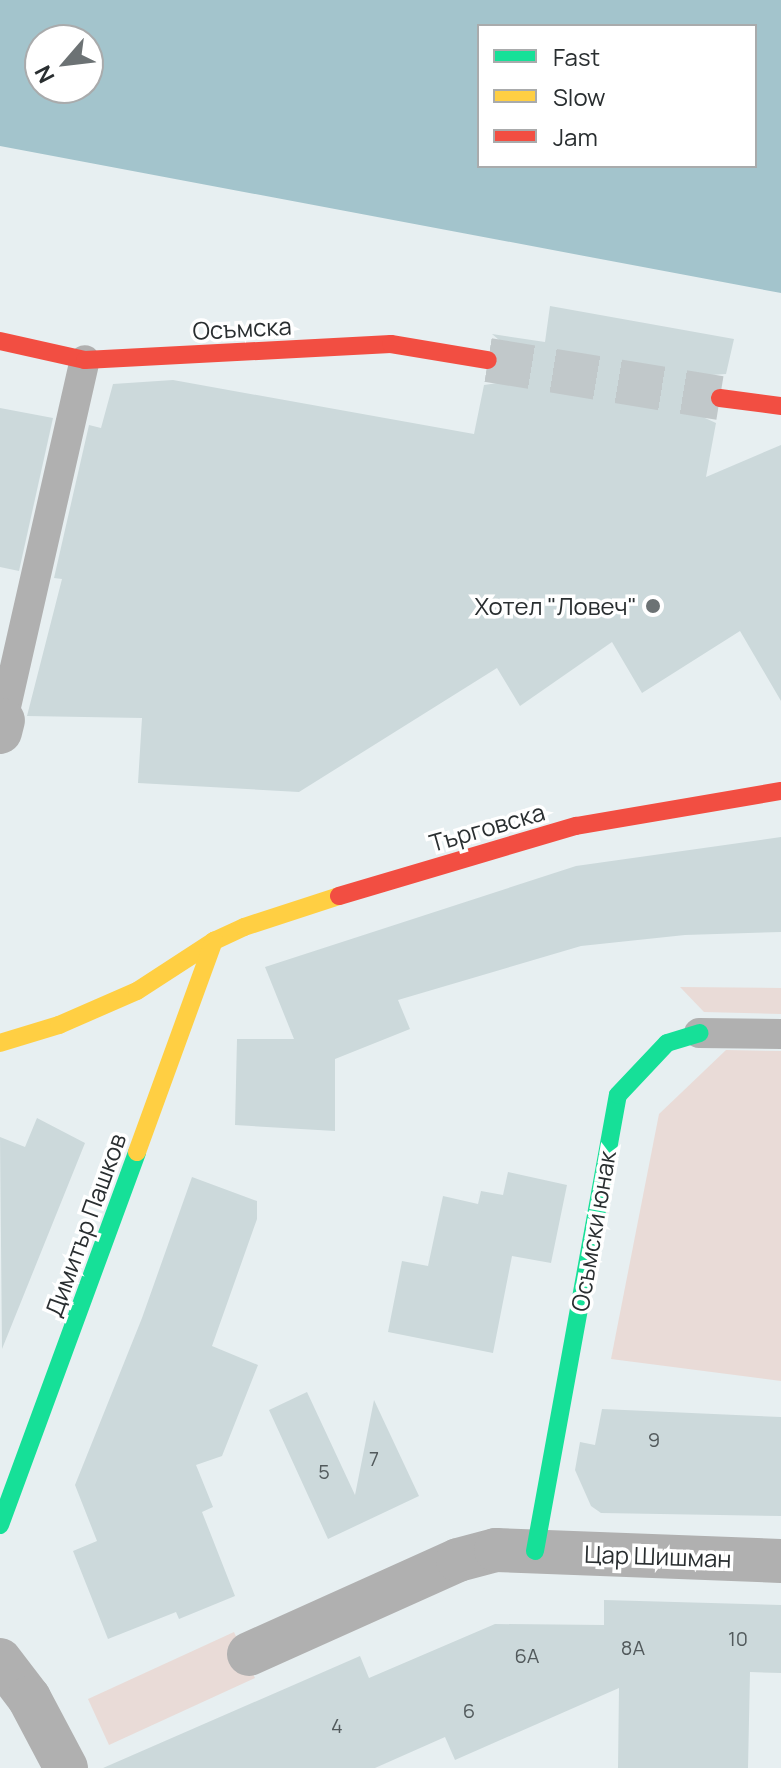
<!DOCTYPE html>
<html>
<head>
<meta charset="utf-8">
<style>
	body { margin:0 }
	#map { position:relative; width:781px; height:1768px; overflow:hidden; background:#e7eff1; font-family:Manrope,sans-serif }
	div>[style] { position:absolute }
	.green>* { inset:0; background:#e9dbd7 }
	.water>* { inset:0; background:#a3c4cc }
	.building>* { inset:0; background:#ccd9db }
	.secondary-tunnel>* { height:44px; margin-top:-22px; transform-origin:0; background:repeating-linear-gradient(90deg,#c1c8ca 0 44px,transparent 0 66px) }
	.lane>* { height:30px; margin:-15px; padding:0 15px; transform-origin:15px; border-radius:15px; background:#b0b0b0 }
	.street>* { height:44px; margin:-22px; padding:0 22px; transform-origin:22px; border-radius:22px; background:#b0b0b0 }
	.fast>* { height:18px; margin:-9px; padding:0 9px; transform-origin:9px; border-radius:9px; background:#16e098 }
	.slow>* { height:18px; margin:-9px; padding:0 9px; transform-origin:9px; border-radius:9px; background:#ffcf43 }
	.jam>* { height:18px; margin:-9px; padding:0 9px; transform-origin:9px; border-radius:9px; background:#f24e42 }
	.dots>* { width:22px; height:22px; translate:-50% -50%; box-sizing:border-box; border:4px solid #fff; border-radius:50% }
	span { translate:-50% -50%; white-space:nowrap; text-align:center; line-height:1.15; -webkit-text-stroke:7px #fff; paint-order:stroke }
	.number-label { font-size:20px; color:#525a5c }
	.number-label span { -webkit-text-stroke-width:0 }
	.street-label { font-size:24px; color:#292e30 }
	.poi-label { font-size:24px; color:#292e30 }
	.right { translate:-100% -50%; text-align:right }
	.legend { position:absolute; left:477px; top:24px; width:280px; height:144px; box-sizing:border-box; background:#fff; border:2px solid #a9abac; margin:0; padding:10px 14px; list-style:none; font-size:24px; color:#292e30 }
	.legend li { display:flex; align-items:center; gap:16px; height:40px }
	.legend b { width:40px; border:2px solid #a9abac }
	.north { position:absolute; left:24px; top:24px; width:80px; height:80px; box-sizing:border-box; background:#fff; border:2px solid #a9abac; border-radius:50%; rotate:242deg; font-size:22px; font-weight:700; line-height:32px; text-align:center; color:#292e30 }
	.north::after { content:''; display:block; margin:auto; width:28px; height:36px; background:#6c7274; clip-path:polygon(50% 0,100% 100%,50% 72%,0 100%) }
</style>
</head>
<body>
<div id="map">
	<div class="green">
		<div style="clip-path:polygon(680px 987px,781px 988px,781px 1014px,704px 1012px)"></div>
		<div style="clip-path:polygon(726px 1050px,781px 1051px,781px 1381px,611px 1359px,659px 1114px)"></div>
		<div style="clip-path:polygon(234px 1632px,255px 1678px,109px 1745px,88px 1699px)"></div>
	</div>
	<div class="water">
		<div style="clip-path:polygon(evenodd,0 0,781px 0,781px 293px,0 146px,0 0,479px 26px,755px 26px,755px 166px,479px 166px,479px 26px,0 0,40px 40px,88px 40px,88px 88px,40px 88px,40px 40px)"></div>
	</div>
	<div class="building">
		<div style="clip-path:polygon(550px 306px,734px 339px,726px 374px,710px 375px,700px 383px,695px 396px,697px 408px,705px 418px,716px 423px,706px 477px,781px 445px,781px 701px,740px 631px,642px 693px,612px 642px,520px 706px,497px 668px,299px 792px,138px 783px,142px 718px,27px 716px,62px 579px,54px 578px,89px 425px,101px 428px,113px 384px,173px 380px,474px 434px,484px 385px,498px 383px,507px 376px,512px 365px,511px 350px,492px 334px,545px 342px)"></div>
		<div style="clip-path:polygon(0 408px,53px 418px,19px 571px,0 567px)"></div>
		<div style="clip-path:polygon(781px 837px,781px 932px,685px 935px,581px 946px,398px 1000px,410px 1029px,335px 1059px,335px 1131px,235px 1125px,237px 1039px,294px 1039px,265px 967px,576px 866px)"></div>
		<div style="clip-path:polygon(37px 1118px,85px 1143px,2px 1349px,0 1137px,25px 1147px)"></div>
		<div style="clip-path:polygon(508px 1172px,567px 1185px,551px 1263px,512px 1256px,493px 1353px,388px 1332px,402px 1261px,428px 1266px,443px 1196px,478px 1204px,481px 1191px,503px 1195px)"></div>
		<div style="clip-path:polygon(192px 1177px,257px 1201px,257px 1219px,212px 1346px,258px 1365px,222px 1456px,196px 1465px,213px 1507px,202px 1512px,235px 1596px,179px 1619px,176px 1612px,108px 1639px,73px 1551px,97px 1541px,75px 1485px,142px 1318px)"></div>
		<div style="clip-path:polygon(307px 1392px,355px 1495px,374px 1400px,419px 1496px,328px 1539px,269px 1410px)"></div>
		<div style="clip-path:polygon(602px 1409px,781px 1417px,781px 1516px,601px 1513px,591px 1506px,575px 1470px,580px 1442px,595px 1445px)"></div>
		<div style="clip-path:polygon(604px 1600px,781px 1605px,781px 1673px,750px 1672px,748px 1768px,618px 1768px,619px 1688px,455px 1760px,445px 1737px,375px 1768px,103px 1768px,360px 1656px,369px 1678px,495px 1624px,604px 1625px)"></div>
	</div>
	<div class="secondary-tunnel">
		<div style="left:488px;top:360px;width:235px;rotate:9.3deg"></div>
	</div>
	<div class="lane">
		<div style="left:3px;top:720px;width:369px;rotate:-77.2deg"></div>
		<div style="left:699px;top:1033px;width:82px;rotate:0.7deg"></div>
	</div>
	<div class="street">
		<div style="left:0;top:732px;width:12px;rotate:-76deg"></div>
		<div style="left:249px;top:1654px;width:229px;rotate:-24.2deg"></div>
		<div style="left:458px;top:1560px;width:39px;rotate:-15deg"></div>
		<div style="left:496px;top:1550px;width:285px;rotate:2.2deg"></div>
		<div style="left:0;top:1660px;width:48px;rotate:52.7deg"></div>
		<div style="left:29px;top:1698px;width:79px;rotate:62.1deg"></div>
	</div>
	<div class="fast">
		<div style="left:0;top:1525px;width:397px;rotate:-69.8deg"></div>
		<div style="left:535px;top:1551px;width:463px;rotate:-79.7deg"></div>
		<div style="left:618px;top:1095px;width:71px;rotate:-46.7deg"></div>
		<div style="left:667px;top:1043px;width:34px;rotate:-17deg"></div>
	</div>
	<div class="slow">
		<div style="left:0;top:1043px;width:62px;rotate:-17deg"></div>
		<div style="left:59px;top:1025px;width:85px;rotate:-23.6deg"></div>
		<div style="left:137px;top:991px;width:92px;rotate:-33deg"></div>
		<div style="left:214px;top:941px;width:33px;rotate:-25deg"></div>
		<div style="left:244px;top:927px;width:100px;rotate:-18.1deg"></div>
		<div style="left:137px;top:1152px;width:225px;rotate:-70deg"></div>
	</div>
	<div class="jam">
		<div style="left:0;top:341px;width:87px;rotate:12.6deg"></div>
		<div style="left:85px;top:360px;width:306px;rotate:-3deg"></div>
		<div style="left:391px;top:344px;width:98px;rotate:9.4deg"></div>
		<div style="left:720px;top:398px;width:62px;rotate:7.5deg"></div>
		<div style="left:339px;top:896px;width:247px;rotate:-16.5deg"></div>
		<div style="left:576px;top:826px;width:208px;rotate:-9.7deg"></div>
	</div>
	<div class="dots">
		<div style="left:653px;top:606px;background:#6c7274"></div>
	</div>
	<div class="number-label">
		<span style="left:654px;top:1439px">9</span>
		<span style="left:374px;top:1458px">7</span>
		<span style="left:324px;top:1471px">5</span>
		<span style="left:738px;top:1638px">10</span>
		<span style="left:633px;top:1647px">8А</span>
		<span style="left:527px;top:1655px">6А</span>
		<span style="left:469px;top:1710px">6</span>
		<span style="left:337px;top:1725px">4</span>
	</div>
	<div class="street-label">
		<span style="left:242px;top:328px;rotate:-3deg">Осъмска</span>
		<span style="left:487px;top:827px;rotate:-16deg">Търговска</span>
		<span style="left:85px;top:1225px;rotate:-70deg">Димитър Пашков</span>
		<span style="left:593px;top:1231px;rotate:-80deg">Осъмски юнак</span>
		<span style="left:658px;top:1556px;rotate:2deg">Цар Шишман</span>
	</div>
	<div class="poi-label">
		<span class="right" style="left:637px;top:606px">Хотел "Ловеч"</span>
	</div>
	<ul class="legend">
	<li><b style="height:10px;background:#16e098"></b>Fast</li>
	<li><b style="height:10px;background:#ffcf43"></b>Slow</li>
	<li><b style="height:10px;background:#f24e42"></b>Jam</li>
	</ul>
	<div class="north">N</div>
</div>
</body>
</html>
